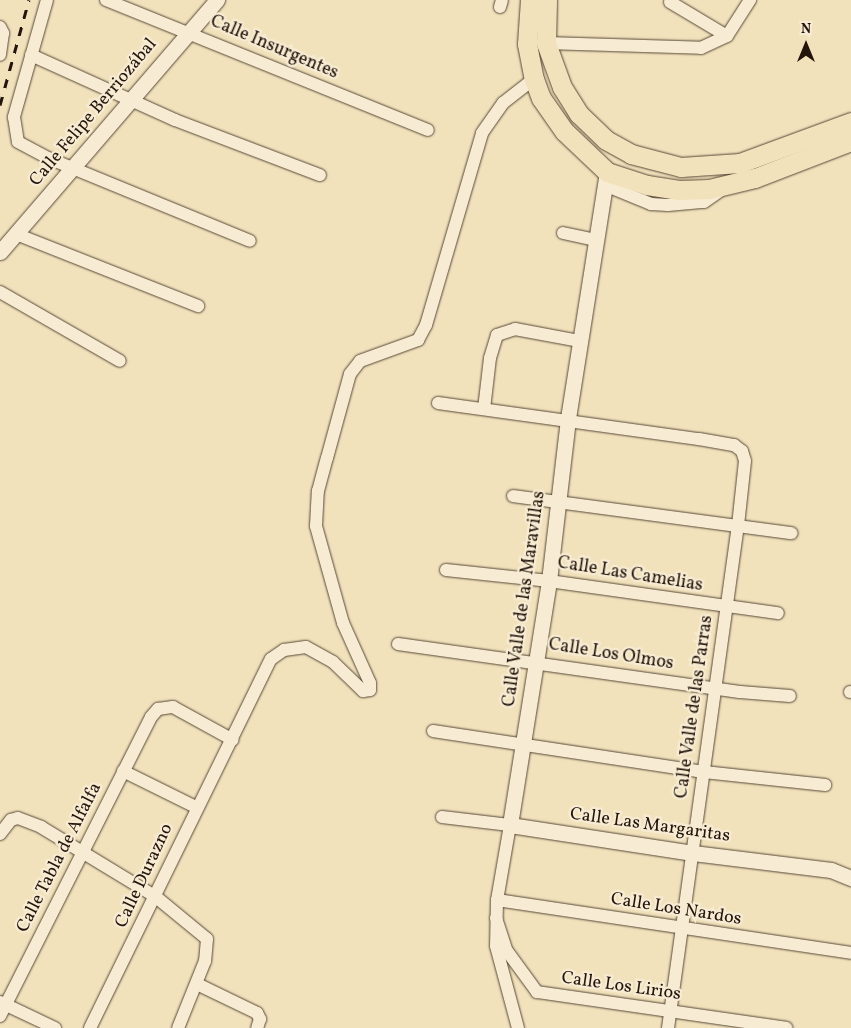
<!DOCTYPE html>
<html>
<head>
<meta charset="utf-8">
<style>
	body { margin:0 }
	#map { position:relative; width:851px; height:1028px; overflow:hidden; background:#f2e2bc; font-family:Vollkorn,serif }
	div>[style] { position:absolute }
	.roads { filter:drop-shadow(0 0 1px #574837) drop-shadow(0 0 1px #574837) }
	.minor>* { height:12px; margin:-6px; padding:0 6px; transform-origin:6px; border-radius:6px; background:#f7ecd3 }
	.tertiary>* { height:15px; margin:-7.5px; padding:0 7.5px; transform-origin:7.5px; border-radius:7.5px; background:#f7ecd3 }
	.primary>* { height:19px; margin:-9.5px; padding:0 9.5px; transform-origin:9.5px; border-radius:9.5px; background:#f2e2bc }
	.rail>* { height:3px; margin-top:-1.5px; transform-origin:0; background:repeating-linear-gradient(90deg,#23150b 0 9px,transparent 0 18px) }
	span { translate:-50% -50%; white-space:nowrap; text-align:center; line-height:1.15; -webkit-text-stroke:4.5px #f7ecd3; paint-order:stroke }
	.street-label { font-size:18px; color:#23150b }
	.north { position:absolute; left:781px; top:20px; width:50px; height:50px; -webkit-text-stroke:4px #f7ecd3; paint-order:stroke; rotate:0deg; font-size:14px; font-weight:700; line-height:20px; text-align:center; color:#23150b }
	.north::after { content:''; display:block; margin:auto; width:18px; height:22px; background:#23150b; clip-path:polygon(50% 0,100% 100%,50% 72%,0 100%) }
</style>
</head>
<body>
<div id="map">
	<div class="roads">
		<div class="minor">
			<div style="left:47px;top:0;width:122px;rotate:105.8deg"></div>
			<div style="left:14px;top:117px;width:25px;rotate:81deg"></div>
			<div style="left:18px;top:142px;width:34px;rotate:28deg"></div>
			<div style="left:48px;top:158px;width:218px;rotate:22.3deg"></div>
			<div style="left:106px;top:0;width:347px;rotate:22deg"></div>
			<div style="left:670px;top:2px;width:66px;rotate:30.8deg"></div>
			<div style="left:500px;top:7px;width:7px;rotate:-74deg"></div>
			<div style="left:0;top:27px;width:7px;rotate:63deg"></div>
			<div style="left:3px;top:33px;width:22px;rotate:98deg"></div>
			<div style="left:546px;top:43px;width:155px;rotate:1.8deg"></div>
			<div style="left:701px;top:48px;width:29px;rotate:-25deg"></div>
			<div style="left:727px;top:36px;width:43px;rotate:-57.4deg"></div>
			<div style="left:31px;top:55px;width:158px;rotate:24.3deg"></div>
			<div style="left:175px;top:120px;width:155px;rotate:20.8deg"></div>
			<div style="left:607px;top:186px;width:48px;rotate:22.2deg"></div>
			<div style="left:651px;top:204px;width:17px;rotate:3deg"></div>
			<div style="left:668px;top:205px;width:36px;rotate:-5deg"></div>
			<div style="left:704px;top:202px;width:24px;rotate:-35deg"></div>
			<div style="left:563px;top:233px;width:34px;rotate:12deg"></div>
			<div style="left:16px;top:234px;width:196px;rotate:21.6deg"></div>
			<div style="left:0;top:292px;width:138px;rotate:29.9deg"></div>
			<div style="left:438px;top:403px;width:263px;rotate:7.9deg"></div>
			<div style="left:699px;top:439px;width:36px;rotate:10deg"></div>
			<div style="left:734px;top:445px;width:10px;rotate:37deg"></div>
			<div style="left:742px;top:451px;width:10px;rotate:73deg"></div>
			<div style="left:745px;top:461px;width:64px;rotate:96.2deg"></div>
			<div style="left:738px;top:525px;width:508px;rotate:97.92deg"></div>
			<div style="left:484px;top:409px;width:51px;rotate:-83.3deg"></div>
			<div style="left:490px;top:358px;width:24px;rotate:-73deg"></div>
			<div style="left:497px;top:335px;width:19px;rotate:-18deg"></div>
			<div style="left:515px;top:329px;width:66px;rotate:10.5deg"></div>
			<div style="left:513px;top:496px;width:281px;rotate:7.6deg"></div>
			<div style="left:446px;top:570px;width:104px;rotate:6.1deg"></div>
			<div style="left:549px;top:581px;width:231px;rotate:8deg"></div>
			<div style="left:398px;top:644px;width:345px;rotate:8deg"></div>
			<div style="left:740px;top:692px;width:50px;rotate:4.6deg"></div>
			<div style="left:850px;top:692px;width:1px"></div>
			<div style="left:433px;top:731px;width:274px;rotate:8.6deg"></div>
			<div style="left:704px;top:772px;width:122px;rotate:6.1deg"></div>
			<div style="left:123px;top:771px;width:81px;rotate:26.3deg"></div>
			<div style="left:442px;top:817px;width:68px;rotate:6.7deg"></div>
			<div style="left:510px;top:825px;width:76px;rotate:99.8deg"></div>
			<div style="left:497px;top:900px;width:46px;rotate:91.2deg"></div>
			<div style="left:496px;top:946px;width:85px;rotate:75deg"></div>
			<div style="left:0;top:834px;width:18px;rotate:-52deg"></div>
			<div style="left:11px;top:820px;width:7px;rotate:-16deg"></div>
			<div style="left:18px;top:818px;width:25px;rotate:21deg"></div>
			<div style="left:41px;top:827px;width:135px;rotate:31.3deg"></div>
			<div style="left:156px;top:897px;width:66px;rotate:39.5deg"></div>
			<div style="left:207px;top:939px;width:22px;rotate:95deg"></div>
			<div style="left:205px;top:961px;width:72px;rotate:111.9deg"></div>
			<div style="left:497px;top:900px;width:358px;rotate:8.5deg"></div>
			<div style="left:496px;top:918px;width:35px;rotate:72deg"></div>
			<div style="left:507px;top:951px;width:51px;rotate:53.8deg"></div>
			<div style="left:537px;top:992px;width:252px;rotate:8.2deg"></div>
			<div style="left:197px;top:984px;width:67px;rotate:25.8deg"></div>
			<div style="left:257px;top:1013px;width:7px;rotate:63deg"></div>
			<div style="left:260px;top:1019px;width:9px;rotate:108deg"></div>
			<div style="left:0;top:1002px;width:61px;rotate:25.3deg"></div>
			<div style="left:0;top:1016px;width:335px;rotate:-63.2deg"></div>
			<div style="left:151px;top:717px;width:11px;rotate:-49deg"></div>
			<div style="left:158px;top:709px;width:15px;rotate:-8deg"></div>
			<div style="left:173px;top:707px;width:68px;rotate:28.8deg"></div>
			<div style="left:90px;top:1028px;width:411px;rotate:-63.9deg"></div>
			<div style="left:271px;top:659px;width:16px;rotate:-35deg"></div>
			<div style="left:284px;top:650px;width:22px;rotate:-8deg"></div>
			<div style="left:306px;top:647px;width:31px;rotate:29deg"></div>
			<div style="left:333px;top:662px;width:42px;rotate:44deg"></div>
			<div style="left:363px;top:691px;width:7px;rotate:-8deg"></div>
			<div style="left:370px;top:690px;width:7px;rotate:-90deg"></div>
			<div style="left:370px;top:683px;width:66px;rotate:-114.2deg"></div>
			<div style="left:343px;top:623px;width:101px;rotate:-105.6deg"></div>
			<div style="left:316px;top:526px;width:35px;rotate:-87deg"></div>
			<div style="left:318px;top:491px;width:34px;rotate:-75deg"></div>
			<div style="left:327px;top:458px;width:87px;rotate:-74.7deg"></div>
			<div style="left:350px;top:374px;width:16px;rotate:-52deg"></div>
			<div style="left:360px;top:361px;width:62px;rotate:-19.9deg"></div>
			<div style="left:418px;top:340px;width:17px;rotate:-62deg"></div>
			<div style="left:426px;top:325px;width:200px;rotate:-73.7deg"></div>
			<div style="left:482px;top:133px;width:37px;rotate:-55deg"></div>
			<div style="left:503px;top:103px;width:39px;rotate:-38deg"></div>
		</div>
		<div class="tertiary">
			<div style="left:607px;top:172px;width:250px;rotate:99deg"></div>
			<div style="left:568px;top:419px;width:163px;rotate:96.7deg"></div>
			<div style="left:549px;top:581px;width:247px;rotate:99.1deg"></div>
			<div style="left:510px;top:825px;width:185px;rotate:8.7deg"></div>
			<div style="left:693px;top:853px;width:139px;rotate:7deg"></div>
			<div style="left:831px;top:870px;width:22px;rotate:22deg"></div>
			<div style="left:0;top:252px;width:333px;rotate:-49.3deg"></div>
		</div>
		<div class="primary">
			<div style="left:530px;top:0;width:44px;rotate:93.9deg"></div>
			<div style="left:527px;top:44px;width:36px;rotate:79deg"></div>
			<div style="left:534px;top:79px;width:20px;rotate:70deg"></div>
			<div style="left:541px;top:98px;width:40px;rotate:55.1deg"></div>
			<div style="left:564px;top:131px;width:59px;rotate:43.6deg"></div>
			<div style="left:607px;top:172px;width:42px;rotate:18deg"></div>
			<div style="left:647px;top:185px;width:32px;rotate:9deg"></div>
			<div style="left:679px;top:190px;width:30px;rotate:-2deg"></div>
			<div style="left:709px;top:189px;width:47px;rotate:-13.4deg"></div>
			<div style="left:755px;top:178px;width:103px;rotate:-21.1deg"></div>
			<div style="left:547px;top:0;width:43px;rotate:91.3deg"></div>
			<div style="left:546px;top:43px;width:47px;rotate:70deg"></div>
			<div style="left:562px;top:87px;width:32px;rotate:58deg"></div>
			<div style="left:579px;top:114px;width:37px;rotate:44deg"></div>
			<div style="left:606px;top:140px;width:29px;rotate:29deg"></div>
			<div style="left:631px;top:154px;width:52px;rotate:14.6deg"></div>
			<div style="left:681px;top:167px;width:59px;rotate:-3.9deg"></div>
			<div style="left:740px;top:163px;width:118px;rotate:-20.3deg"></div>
		</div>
	</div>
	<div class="rail">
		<div style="left:0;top:105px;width:109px;rotate:-74.6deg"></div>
	</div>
	<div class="street-label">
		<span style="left:274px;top:48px;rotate:23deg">Calle Insurgentes</span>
		<span style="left:94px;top:113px;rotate:-50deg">Calle Felipe Berriozábal</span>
		<span style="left:630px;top:575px;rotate:9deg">Calle Las Camelias</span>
		<span style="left:525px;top:599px;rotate:-82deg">Calle Valle de las Maravillas</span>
		<span style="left:611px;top:655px;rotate:9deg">Calle Los Olmos</span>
		<span style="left:695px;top:707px;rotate:-82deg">Calle Valle de las Parras</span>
		<span style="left:650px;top:826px;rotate:8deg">Calle Las Margaritas</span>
		<span style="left:60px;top:858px;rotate:-63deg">Calle Tabla de Alfalfa</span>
		<span style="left:145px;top:876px;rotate:-65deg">Calle Durazno</span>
		<span style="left:676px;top:910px;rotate:9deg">Calle Los Nardos</span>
		<span style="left:621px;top:987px;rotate:8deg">Calle Los Lirios</span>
	</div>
	<div class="north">N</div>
</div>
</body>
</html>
